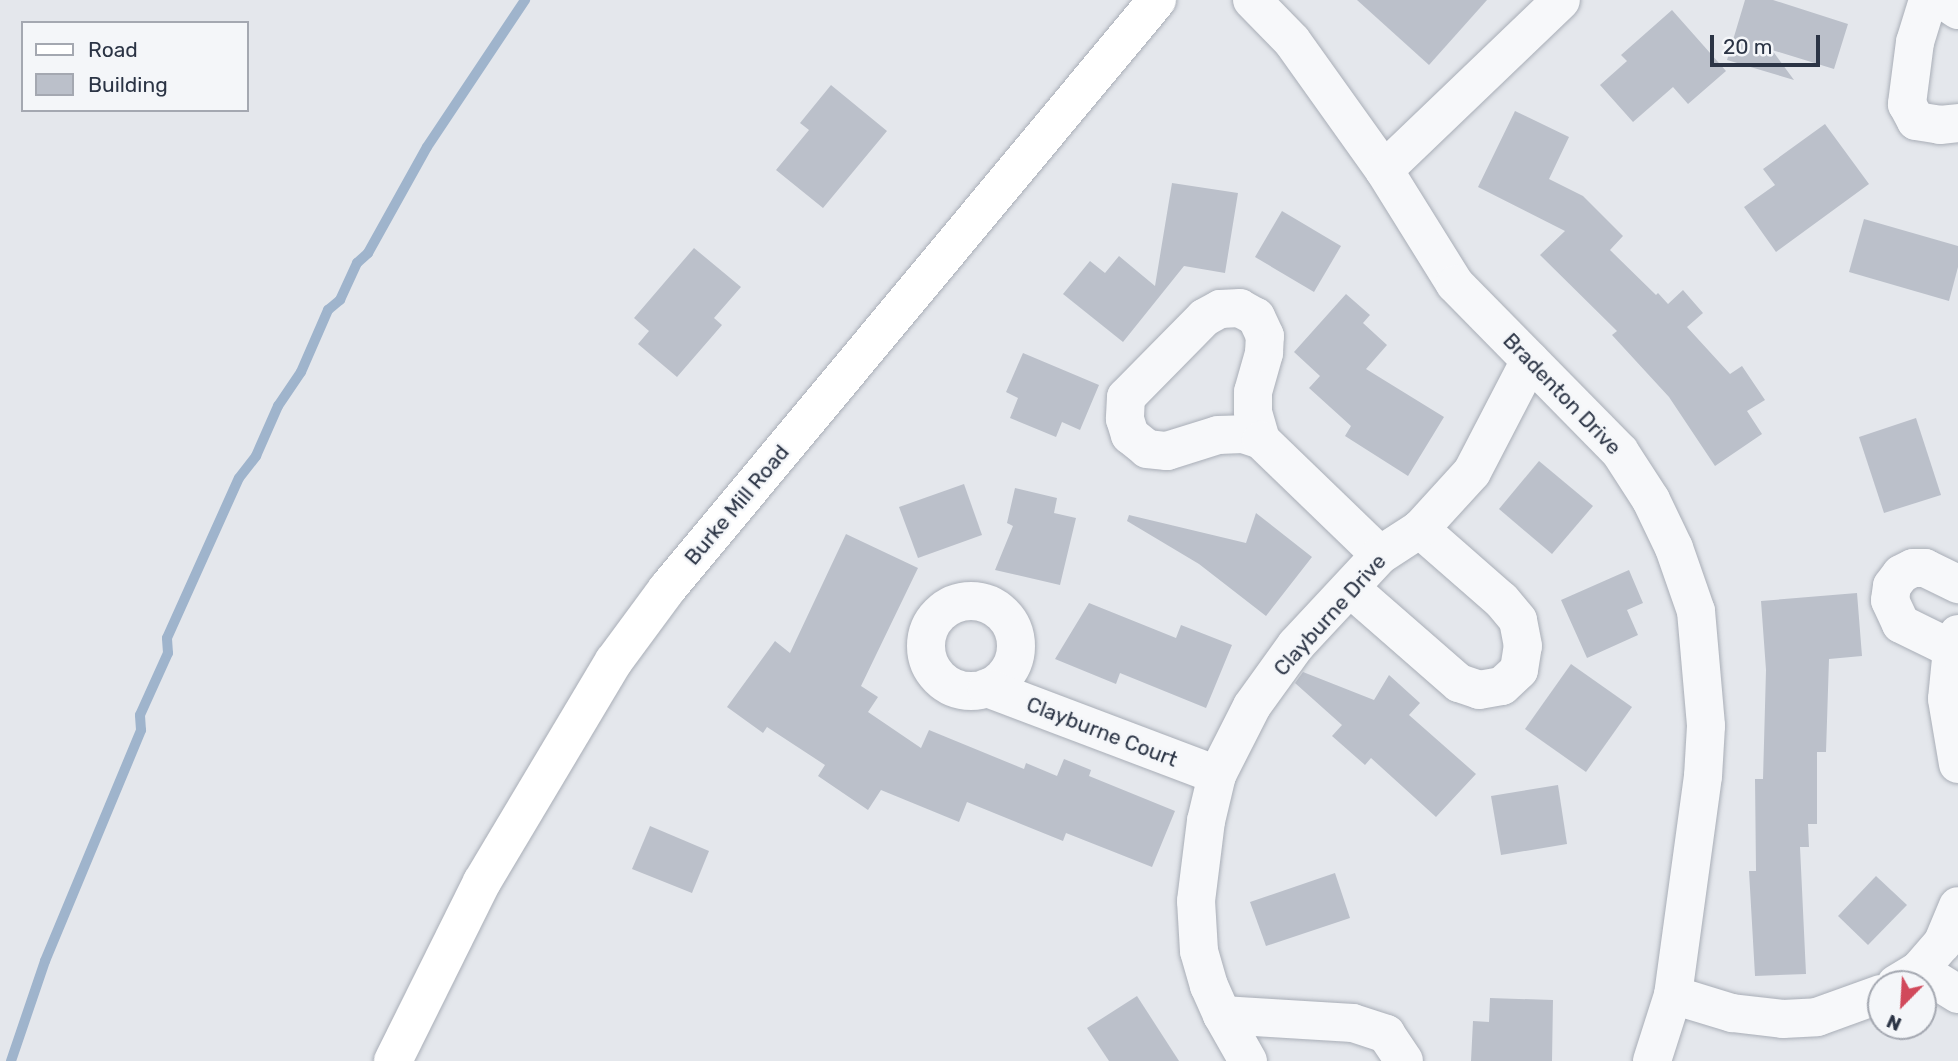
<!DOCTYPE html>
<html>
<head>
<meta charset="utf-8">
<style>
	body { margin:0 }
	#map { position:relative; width:1958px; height:1061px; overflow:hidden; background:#e4e7ec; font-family:Rubik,sans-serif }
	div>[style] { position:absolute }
	.stream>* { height:10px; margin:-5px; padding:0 5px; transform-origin:5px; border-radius:5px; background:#9fb4cc }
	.building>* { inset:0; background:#bbc0ca }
	.roads { filter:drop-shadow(0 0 2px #a9aeb7) drop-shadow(0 0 2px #a9aeb7) }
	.street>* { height:38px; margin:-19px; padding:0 19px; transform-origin:19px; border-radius:19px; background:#f7f8fa }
	.street>.ring { margin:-19px; padding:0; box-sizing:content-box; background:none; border:38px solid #f7f8fa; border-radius:50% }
	.secondary>* { height:38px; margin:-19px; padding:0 19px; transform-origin:19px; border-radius:19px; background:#fff }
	span { translate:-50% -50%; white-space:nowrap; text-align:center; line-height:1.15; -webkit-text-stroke:5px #f4f6f9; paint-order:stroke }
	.street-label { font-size:21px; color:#2b3445 }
	.legend { position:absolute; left:21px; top:21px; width:228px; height:91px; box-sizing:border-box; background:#f4f6f9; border:2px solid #a4a8b1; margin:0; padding:9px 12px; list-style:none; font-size:21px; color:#2b3445 }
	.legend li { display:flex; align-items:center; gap:14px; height:35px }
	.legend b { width:35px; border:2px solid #a4a8b1 }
	.north { position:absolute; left:1867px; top:970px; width:70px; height:70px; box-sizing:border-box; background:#f4f6f9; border:2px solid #a4a8b1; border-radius:50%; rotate:204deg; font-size:19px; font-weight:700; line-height:28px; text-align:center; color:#2b3445 }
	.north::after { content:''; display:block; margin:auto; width:24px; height:32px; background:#d1495b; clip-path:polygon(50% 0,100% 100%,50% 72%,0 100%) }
	.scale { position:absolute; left:1710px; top:35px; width:110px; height:32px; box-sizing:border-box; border:4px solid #2b3445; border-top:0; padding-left:9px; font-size:21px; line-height:24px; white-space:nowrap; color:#2b3445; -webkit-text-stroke:5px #f4f6f9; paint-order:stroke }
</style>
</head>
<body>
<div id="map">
	<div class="stream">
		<div style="left:11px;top:1061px;width:106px;rotate:-71.2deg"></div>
		<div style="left:45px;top:961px;width:250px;rotate:-67.4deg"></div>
		<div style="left:141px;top:730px;width:15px;rotate:-94deg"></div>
		<div style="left:140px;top:715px;width:68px;rotate:-65.7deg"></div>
		<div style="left:168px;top:653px;width:15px;rotate:-94deg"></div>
		<div style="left:167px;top:638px;width:175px;rotate:-65.8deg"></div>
		<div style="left:239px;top:478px;width:28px;rotate:-52deg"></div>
		<div style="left:256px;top:456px;width:55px;rotate:-66.3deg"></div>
		<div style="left:278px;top:406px;width:41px;rotate:-55.9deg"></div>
		<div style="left:301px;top:372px;width:68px;rotate:-66.5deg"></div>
		<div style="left:328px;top:310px;width:16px;rotate:-40deg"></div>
		<div style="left:340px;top:300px;width:41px;rotate:-65.3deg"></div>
		<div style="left:357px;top:263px;width:15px;rotate:-42deg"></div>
		<div style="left:368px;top:253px;width:121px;rotate:-60.9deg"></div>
		<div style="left:427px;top:147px;width:177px;rotate:-56.3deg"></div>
	</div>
	<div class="building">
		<div style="clip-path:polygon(1357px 0,1487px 0,1429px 65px)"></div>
		<div style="clip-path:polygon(1745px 0,1773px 0,1848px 24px,1834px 69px,1772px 50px,1794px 80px,1727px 60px)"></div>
		<div style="clip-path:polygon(1672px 10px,1726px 71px,1688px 104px,1673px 87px,1633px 122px,1600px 85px,1627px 61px,1621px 55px)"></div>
		<div style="clip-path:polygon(831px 85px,887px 131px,823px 208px,776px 170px,809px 130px,800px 123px)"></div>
		<div style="clip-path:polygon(1515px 111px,1569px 137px,1549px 179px,1583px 196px,1623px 236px,1610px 250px,1656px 295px,1658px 293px,1668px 304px,1683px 290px,1703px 313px,1687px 327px,1730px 374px,1742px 366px,1765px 400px,1747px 411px,1762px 434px,1715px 466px,1669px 397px,1612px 335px,1617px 331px,1540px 255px,1565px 231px,1478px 187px)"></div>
		<div style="clip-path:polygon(1825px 124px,1869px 184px,1776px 252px,1744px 207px,1775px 185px,1763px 169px)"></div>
		<div style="clip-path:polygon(1172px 183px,1238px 193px,1225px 273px,1184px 266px,1123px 342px,1063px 294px,1090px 261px,1105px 273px,1119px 256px,1155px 286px)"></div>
		<div style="clip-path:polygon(1282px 211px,1341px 246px,1314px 292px,1255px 257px)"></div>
		<div style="clip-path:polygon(1864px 219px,1958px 246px,1958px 267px,1949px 301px,1849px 272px)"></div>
		<div style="clip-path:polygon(694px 248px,741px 287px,714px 318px,722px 325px,677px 377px,638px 344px,649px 331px,634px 318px)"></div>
		<div style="clip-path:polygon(1346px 294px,1370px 315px,1363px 323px,1387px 345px,1366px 369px,1444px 417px,1408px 476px,1345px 436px,1351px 426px,1309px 388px,1320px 376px,1294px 352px)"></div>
		<div style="clip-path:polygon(1023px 353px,1099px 385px,1080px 430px,1062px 422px,1056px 437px,1010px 418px,1018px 398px,1006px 392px)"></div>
		<div style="clip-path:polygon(1916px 418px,1941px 495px,1884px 513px,1859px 437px)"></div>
		<div style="clip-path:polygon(1539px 461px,1593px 506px,1552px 554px,1499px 509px)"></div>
		<div style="clip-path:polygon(964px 484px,982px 535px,918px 558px,899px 507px)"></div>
		<div style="clip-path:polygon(1015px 488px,1057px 498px,1054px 513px,1076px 518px,1060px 585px,995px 570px,1013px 526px,1007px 523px)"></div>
		<div style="clip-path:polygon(1256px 513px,1312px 557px,1266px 616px,1199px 564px,1127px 521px,1129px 515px,1246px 543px)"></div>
		<div style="clip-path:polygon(846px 534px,918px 568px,861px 686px,878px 697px,868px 712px,921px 748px,929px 730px,1024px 769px,1026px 763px,1057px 776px,1064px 759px,1091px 770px,1089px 776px,1175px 811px,1152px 867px,1066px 833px,1063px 841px,967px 802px,959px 822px,881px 790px,868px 810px,818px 776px,825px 765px,767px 727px,763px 733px,727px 707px,775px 641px,790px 653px)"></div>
		<div style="clip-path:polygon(1629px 570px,1643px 603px,1627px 610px,1638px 635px,1587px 658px,1561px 600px)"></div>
		<div style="clip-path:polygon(1857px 593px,1862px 656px,1829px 659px,1826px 752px,1817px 752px,1817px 824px,1808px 824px,1809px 847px,1800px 847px,1806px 974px,1755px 976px,1749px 871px,1756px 871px,1755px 779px,1763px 779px,1766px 670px,1761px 601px)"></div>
		<div style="clip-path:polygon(1089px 603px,1176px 638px,1181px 625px,1232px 645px,1206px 708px,1120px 673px,1116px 684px,1055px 659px)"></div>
		<div style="clip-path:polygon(1571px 664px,1632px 707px,1586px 772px,1525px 729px)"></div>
		<div style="clip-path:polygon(1303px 672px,1374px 700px,1389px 675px,1420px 703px,1409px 715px,1476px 774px,1436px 817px,1371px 758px,1365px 765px,1332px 736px,1342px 725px,1295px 683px)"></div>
		<div style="clip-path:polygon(1558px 785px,1567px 844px,1501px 855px,1491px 796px)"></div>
		<div style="clip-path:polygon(650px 826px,709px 851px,692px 893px,632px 869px)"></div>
		<div style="clip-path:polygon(1335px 873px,1350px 918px,1266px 946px,1250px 902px)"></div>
		<div style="clip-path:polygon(1876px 876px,1907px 905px,1868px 945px,1838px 916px)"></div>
		<div style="clip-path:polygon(1137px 996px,1179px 1061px,1109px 1061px,1087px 1028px)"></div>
		<div style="clip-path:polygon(1490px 998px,1553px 1000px,1552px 1061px,1471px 1061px,1473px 1021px,1489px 1022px)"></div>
	</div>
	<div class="roads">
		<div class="street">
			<div style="left:1252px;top:0;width:57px;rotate:45.7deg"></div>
			<div style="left:1292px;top:41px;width:158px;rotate:54.5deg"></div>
			<div style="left:1384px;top:170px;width:134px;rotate:58.1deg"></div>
			<div style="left:1455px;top:284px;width:235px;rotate:45.5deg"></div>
			<div style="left:1620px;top:452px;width:57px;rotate:57.1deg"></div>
			<div style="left:1651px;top:500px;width:53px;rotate:64.4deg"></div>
			<div style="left:1674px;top:548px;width:67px;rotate:70.8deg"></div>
			<div style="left:1696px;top:611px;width:115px;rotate:85deg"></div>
			<div style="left:1706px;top:726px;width:50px;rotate:93.4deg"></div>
			<div style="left:1703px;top:776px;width:221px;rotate:97.8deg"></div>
			<div style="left:1673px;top:995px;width:69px;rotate:107.7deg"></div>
			<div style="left:1928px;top:0;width:44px;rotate:107.2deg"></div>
			<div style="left:1915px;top:42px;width:63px;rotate:97.4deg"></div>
			<div style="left:1907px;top:104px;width:19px;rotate:62deg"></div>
			<div style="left:1916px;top:121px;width:24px;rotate:9deg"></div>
			<div style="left:1940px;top:125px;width:18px;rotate:-6deg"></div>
			<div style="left:1943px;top:0;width:18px;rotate:34deg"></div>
			<div style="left:1384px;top:170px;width:245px;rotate:-43.8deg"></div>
			<div style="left:1261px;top:440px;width:29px;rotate:-106deg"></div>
			<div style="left:1253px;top:412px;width:20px;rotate:-90deg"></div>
			<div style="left:1253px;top:392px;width:41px;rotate:-74.2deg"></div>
			<div style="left:1264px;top:353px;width:17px;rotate:-87deg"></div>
			<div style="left:1265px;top:336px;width:21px;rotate:-115deg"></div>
			<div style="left:1256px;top:317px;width:18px;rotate:-151deg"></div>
			<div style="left:1240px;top:308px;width:20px;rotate:177deg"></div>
			<div style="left:1220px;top:309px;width:18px;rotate:151deg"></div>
			<div style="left:1204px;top:318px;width:111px;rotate:134.6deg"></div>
			<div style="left:1126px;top:397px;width:22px;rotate:93deg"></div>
			<div style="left:1125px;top:419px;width:17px;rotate:73deg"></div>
			<div style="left:1130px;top:435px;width:22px;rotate:39deg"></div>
			<div style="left:1147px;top:449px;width:20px;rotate:6deg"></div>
			<div style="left:1167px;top:451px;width:53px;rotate:-17.4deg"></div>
			<div style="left:1218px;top:435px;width:25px;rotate:-2deg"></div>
			<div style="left:1243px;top:434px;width:19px;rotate:18deg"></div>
			<div style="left:1261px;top:440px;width:165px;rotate:44deg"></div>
			<div style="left:1350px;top:588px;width:145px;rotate:41.1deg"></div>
			<div style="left:1459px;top:683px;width:21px;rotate:19deg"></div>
			<div style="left:1479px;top:690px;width:23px;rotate:-10deg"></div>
			<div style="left:1502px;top:686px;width:23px;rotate:-43deg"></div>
			<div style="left:1519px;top:670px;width:24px;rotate:-81deg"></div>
			<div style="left:1523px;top:646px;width:26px;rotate:-101deg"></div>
			<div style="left:1518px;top:620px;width:26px;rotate:-130deg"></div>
			<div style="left:1501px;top:600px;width:108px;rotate:-138.8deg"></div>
			<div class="ring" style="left:926px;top:601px;width:52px;height:52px"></div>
			<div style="left:1958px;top:634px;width:16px;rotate:112deg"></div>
			<div style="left:1952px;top:649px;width:50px;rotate:95.7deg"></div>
			<div style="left:1947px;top:699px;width:66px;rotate:80.4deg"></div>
			<div style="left:1952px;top:649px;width:57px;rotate:-153.9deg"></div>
			<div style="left:1901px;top:624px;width:26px;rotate:-115deg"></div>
			<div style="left:1890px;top:600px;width:14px;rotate:-82deg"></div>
			<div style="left:1892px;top:586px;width:15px;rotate:-53deg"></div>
			<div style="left:1901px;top:574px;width:13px;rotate:-27deg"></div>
			<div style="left:1913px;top:568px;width:12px"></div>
			<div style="left:1925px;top:568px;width:37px;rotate:26deg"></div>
			<div style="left:987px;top:688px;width:246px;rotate:20.7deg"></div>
			<div style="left:1919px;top:970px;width:46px;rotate:31.6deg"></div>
			<div style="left:1896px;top:984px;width:27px;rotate:-31deg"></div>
			<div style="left:1919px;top:970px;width:35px;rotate:-49deg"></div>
			<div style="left:1942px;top:944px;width:41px;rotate:-67.2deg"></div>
			<div style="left:1673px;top:995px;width:62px;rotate:17deg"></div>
			<div style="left:1732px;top:1013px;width:51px;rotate:6.7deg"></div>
			<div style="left:1783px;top:1019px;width:34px;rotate:-3deg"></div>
			<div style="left:1817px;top:1017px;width:68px;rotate:-19.8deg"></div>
			<div style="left:1222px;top:1015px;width:131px;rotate:3.5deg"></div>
			<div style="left:1353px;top:1023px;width:35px;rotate:18deg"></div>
			<div style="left:1386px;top:1034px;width:32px;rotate:56deg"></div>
			<div style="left:1248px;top:1061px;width:53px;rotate:-119.5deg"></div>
			<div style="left:1222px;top:1015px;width:32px;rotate:-114deg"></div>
			<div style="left:1209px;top:986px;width:36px;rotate:-106deg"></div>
			<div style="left:1199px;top:951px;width:50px;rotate:-93.4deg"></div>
			<div style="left:1196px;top:901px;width:81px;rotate:-82.9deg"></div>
			<div style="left:1206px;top:821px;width:47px;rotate:-76.6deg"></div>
			<div style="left:1217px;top:775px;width:77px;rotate:-63.1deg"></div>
			<div style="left:1252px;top:706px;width:75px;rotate:-54.2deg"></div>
			<div style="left:1296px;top:645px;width:123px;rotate:-47deg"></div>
			<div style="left:1380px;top:555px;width:48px;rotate:-33deg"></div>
			<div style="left:1420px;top:529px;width:77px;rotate:-47.6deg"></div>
			<div style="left:1472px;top:472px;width:126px;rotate:-62.6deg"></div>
		</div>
		<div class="secondary">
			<div style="left:393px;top:1061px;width:200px;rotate:-63.6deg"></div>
			<div style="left:482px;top:882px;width:257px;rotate:-59.2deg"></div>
			<div style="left:614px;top:661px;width:89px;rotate:-53.6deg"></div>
			<div style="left:667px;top:589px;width:766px;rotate:-50.24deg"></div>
		</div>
	</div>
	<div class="street-label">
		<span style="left:1562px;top:394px;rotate:46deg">Bradenton Drive</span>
		<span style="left:737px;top:505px;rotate:-50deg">Burke Mill Road</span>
		<span style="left:1330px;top:615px;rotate:-48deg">Clayburne Drive</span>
		<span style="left:1102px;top:732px;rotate:21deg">Clayburne Court</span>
	</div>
	<ul class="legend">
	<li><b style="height:9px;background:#fff"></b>Road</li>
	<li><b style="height:19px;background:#bbc0ca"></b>Building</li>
	</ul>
	<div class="north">N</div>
	<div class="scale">20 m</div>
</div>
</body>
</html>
